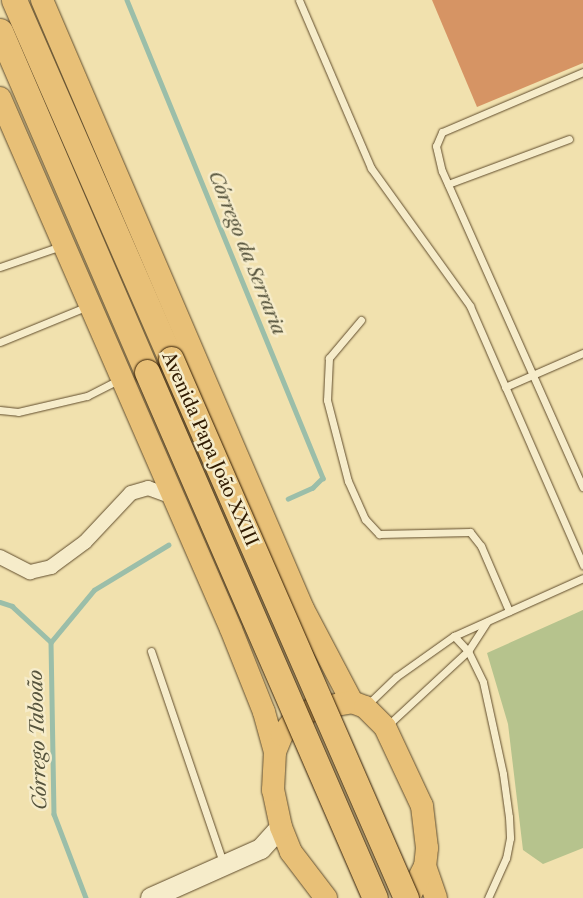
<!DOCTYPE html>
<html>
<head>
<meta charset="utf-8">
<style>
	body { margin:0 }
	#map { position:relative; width:583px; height:898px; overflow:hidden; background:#f1e1ae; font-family:"Libre Caslon Text",serif }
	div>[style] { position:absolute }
	.green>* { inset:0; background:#b6c38d }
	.stream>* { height:4.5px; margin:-2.25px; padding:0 2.25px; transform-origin:2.25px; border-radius:2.25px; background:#9bbea9 }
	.building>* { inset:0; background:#d69464 }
	.roads { filter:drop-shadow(0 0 1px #604c2c) drop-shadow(0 0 1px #604c2c) }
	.lane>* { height:7px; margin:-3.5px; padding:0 3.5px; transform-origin:3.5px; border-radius:3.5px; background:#f6ecca }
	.street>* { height:14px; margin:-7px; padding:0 7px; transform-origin:7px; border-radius:7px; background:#f6ecca }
	.secondary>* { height:20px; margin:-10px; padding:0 10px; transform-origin:10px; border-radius:10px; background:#f6ecca }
	.primary>* { height:22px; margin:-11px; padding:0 11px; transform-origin:11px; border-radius:11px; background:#e8c077 }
	.highway>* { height:25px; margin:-12.5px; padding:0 12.5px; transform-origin:12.5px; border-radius:12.5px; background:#e8c077 }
	.bridges { filter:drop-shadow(0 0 1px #301a01) drop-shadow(0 0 1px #301a01) }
	.highway-bridge>* { height:25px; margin:-12.5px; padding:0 12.5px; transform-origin:12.5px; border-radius:12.5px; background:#e8c077 }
	span { translate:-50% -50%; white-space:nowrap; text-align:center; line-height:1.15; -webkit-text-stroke:5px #f6ecca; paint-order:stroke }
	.street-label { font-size:18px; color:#301a01 }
	.water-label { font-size:19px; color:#55533c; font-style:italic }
</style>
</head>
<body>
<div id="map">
	<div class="green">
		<div style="clip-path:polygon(583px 610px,583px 848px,543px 864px,523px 850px,508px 724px,487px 653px)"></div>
	</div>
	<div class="stream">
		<div style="left:127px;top:0;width:517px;rotate:67.7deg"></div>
		<div style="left:323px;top:478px;width:14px;rotate:135deg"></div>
		<div style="left:313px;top:488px;width:27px;rotate:156deg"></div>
		<div style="left:0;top:602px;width:13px;rotate:18deg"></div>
		<div style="left:12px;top:606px;width:53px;rotate:42.7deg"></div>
		<div style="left:51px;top:642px;width:172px;rotate:89deg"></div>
		<div style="left:54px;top:814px;width:90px;rotate:69.1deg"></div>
		<div style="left:51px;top:642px;width:67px;rotate:-50.4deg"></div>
		<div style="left:94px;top:590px;width:87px;rotate:-31.3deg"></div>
	</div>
	<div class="building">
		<div style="clip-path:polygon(432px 0,583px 0,583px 63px,477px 107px)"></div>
	</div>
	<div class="roads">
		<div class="lane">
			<div style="left:299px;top:0;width:183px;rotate:66.8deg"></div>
			<div style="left:371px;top:168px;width:170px;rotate:54.3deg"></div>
			<div style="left:470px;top:306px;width:283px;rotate:66.4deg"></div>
			<div style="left:583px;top:72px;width:153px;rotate:156.9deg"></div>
			<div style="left:442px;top:132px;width:15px;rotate:113deg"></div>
			<div style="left:436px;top:146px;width:26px;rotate:77deg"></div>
			<div style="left:442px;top:171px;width:346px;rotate:66deg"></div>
			<div style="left:448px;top:184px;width:129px;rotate:-20.4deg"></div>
			<div style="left:0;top:267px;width:65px;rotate:-19deg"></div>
			<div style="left:361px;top:320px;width:50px;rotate:130.1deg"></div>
			<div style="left:329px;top:358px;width:42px;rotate:92.7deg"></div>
			<div style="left:327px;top:400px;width:84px;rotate:75.5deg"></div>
			<div style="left:348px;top:481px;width:42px;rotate:65.9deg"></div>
			<div style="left:365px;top:519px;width:21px;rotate:47deg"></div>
			<div style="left:379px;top:534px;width:91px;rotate:-1.3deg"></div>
			<div style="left:470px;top:532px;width:18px;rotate:52deg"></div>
			<div style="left:481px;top:546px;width:71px;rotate:66.7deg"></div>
			<div style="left:0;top:342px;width:95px;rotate:-22.2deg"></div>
			<div style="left:505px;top:387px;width:85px;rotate:-23.6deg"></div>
			<div style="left:0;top:410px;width:18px;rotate:6deg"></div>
			<div style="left:18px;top:412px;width:71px;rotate:-13.1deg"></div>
			<div style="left:87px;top:396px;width:36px;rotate:-27deg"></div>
			<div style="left:454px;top:636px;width:21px;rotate:47deg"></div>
			<div style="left:468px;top:651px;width:34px;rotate:64deg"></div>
			<div style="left:483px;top:682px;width:94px;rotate:77.7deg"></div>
			<div style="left:503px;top:774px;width:43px;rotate:82.1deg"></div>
			<div style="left:509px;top:817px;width:21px;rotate:87deg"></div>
			<div style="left:510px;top:838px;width:20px;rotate:101deg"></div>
			<div style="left:506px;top:858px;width:44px;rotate:114.2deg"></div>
			<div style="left:151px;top:651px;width:226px;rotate:71.2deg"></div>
			<div style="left:368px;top:704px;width:39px;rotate:-44deg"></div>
			<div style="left:396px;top:677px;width:71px;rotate:-35.3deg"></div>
			<div style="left:454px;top:636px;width:141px;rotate:-24.2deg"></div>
			<div style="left:388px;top:725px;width:109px;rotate:-42.8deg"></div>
			<div style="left:468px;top:651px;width:35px;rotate:-57deg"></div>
		</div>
		<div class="street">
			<div style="left:0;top:557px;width:34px;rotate:27deg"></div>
			<div style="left:30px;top:572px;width:22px;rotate:-13deg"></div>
			<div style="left:51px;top:567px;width:42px;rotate:-36.3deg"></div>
			<div style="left:85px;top:542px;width:67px;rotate:-46.8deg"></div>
			<div style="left:131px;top:493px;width:18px;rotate:-16deg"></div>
			<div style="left:148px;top:488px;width:29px;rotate:20deg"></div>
		</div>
		<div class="secondary">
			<div style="left:151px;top:898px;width:120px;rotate:-24deg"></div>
			<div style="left:261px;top:849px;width:30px;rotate:-48deg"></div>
		</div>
		<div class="primary">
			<div style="left:42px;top:0;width:663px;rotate:66.8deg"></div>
			<div style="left:303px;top:609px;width:105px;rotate:62.2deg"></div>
			<div style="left:0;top:98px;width:579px;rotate:66.49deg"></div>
			<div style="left:231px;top:629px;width:89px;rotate:68.3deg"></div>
			<div style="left:264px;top:712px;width:41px;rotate:74.6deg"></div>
			<div style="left:425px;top:866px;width:34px;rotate:71deg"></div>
			<div style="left:326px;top:898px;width:58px;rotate:-127.3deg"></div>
			<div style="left:291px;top:852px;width:27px;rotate:-112deg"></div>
			<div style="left:281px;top:827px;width:38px;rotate:-102deg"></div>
			<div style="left:273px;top:790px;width:38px;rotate:-87deg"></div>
			<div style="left:275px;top:752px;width:18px;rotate:-68deg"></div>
			<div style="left:282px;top:735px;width:18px;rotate:-52deg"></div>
			<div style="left:293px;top:721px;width:23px;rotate:-31deg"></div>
			<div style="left:313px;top:709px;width:40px;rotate:-10deg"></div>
			<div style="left:352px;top:702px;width:14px;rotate:21deg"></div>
			<div style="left:365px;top:707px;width:28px;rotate:45deg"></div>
			<div style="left:385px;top:727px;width:87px;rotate:64.9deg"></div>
			<div style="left:422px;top:806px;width:42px;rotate:83.2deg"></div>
			<div style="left:427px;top:848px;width:18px;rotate:96deg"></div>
			<div style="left:425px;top:866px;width:36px;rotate:117deg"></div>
		</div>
		<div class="highway">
			<div style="left:14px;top:0;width:392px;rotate:66.4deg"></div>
			<div style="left:0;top:31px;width:371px;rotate:66.7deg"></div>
		</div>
	</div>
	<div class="bridges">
		<div class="highway-bridge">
			<div style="left:171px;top:359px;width:588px;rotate:66.44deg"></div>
			<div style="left:147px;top:372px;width:573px;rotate:66.57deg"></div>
		</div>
	</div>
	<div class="street-label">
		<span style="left:210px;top:449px;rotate:66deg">Avenida Papa João XXIII</span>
	</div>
	<div class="water-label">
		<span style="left:247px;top:253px;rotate:68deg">Córrego da Serraria</span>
		<span style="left:38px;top:740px;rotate:-92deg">Córrego Taboão</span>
	</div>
</div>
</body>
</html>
